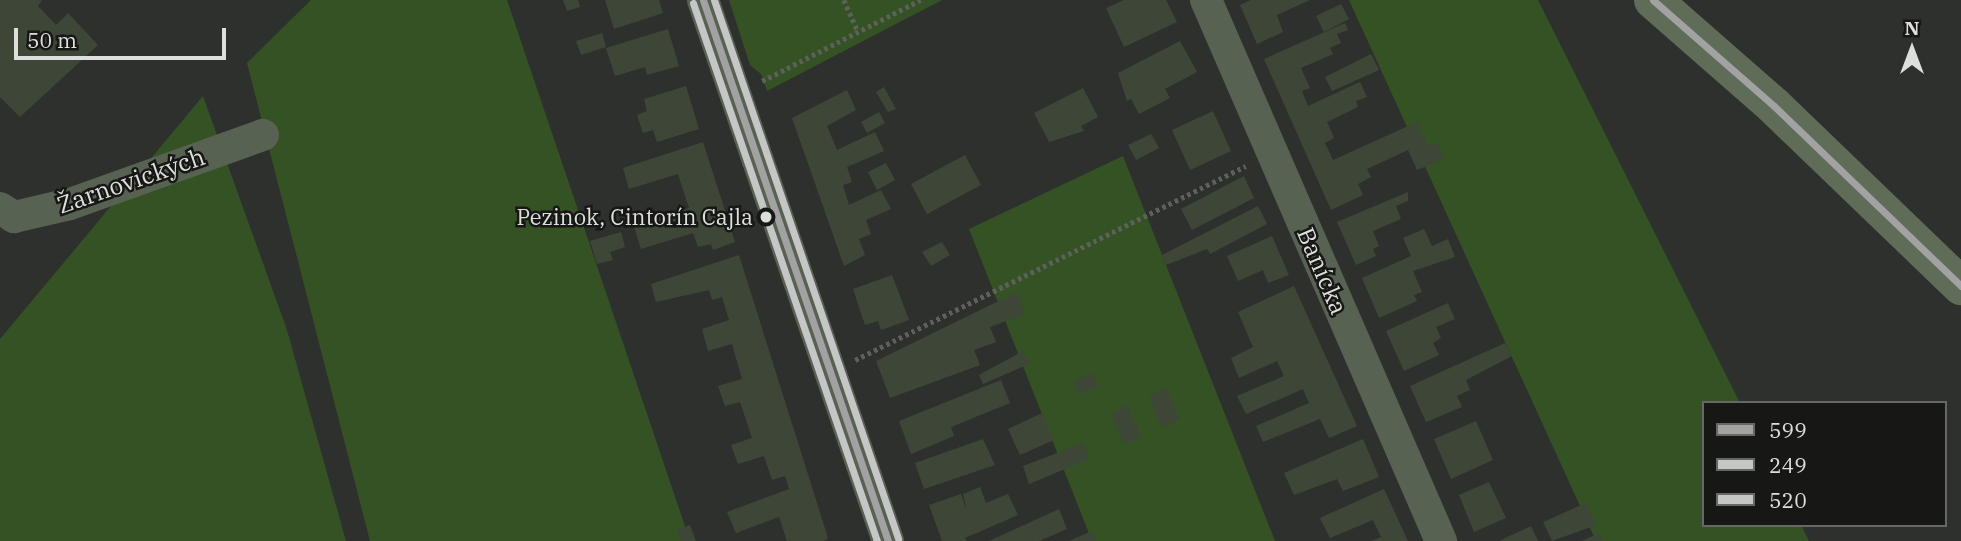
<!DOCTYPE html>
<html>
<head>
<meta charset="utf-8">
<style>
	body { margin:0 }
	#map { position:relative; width:1961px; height:541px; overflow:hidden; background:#2e302d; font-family:"IBM Plex Serif",serif }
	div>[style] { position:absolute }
	.green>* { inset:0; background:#355225 }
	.building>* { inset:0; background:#3e4737 }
	.path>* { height:4.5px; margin-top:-2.25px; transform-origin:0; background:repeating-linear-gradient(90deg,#5c6259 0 3.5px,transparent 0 7px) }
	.minor>* { height:32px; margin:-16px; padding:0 16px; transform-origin:16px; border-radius:16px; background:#586253 }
	.major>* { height:38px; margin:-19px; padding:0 19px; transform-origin:19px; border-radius:19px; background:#5e6c58 }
	.bus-1>* { height:7px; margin:-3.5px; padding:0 3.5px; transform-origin:3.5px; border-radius:3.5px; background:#a2a2a2 }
	.bus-2>* { height:7px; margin:-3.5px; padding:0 3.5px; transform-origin:3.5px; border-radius:3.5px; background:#c5c6c6 }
	.bus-3>* { height:7px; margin:-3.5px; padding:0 3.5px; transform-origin:3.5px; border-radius:3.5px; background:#c5c6c6 }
	.dots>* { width:19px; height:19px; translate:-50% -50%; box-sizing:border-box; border:4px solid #171816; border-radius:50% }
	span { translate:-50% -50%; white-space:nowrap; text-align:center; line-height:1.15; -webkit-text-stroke:5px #171816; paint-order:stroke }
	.bus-label { font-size:22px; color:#dddfdc }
	.right { translate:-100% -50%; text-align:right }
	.street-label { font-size:24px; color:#dddfdc }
	.legend { position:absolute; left:1702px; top:401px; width:245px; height:126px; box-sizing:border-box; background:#171816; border:2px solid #666865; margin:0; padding:9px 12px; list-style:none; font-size:21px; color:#dddfdc }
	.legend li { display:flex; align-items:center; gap:14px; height:35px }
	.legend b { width:35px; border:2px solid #666865 }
	.north { position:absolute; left:1877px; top:14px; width:70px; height:70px; -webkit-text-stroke:5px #171816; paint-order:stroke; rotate:0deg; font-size:19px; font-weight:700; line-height:28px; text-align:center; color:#dddfdc }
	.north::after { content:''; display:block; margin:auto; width:24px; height:32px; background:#dddfdc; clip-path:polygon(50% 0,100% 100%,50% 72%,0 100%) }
	.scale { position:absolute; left:14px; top:28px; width:212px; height:32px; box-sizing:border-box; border:4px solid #dddfdc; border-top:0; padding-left:9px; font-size:21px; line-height:24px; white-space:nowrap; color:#dddfdc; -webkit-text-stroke:5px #171816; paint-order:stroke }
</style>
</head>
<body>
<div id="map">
	<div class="green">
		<div style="clip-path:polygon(311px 0,507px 0,690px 541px,370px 541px,247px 63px)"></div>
		<div style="clip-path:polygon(729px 0,942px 0,767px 91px,761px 74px,750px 65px)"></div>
		<div style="clip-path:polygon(1349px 0,1538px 0,1740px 403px,1704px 403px,1704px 525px,1801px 525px,1809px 541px,1596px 541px)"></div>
		<div style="clip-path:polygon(203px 96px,287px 330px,346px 541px,0 541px,0 339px)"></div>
		<div style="clip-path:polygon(1123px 156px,1275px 541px,1092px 541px,969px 229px)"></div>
	</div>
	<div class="building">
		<div style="clip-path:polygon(0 0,42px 0,38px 6px,56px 25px,68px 13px,98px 45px,20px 117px,0 97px)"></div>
		<div style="clip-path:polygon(563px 0,578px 0,580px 7px,567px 11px)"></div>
		<div style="clip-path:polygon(605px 0,659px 0,663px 13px,614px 29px)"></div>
		<div style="clip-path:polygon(1124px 0,1166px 0,1177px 22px,1124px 47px,1106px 8px)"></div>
		<div style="clip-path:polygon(1251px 0,1310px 0,1277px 15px,1283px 32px,1257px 44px,1240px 5px)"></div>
		<div style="clip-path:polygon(1341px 4px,1349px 19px,1324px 32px,1316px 16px)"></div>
		<div style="clip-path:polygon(1345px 23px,1348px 30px,1337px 34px,1341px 43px,1330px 48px,1333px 54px,1301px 68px,1310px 88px,1302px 91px,1308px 106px,1360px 82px,1367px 97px,1356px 101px,1358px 107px,1327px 122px,1334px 138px,1325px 143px,1333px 160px,1417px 122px,1428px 146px,1436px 142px,1444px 159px,1417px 170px,1408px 150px,1367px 169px,1371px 177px,1358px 184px,1363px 195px,1331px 210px,1264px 59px)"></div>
		<div style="clip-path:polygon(668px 29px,679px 66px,647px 75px,645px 67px,615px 76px,606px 48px)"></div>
		<div style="clip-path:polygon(602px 33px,606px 47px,581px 55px,576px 41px)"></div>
		<div style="clip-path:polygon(1180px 41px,1197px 72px,1165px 89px,1170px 98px,1139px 114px,1131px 99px,1127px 101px,1118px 73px)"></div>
		<div style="clip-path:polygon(1371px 54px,1379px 70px,1332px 91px,1325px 77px)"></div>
		<div style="clip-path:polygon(686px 86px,699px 129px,657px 142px,653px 130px,643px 133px,637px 115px,647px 111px,644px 99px)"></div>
		<div style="clip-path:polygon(884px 87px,896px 109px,888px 112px,876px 92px)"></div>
		<div style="clip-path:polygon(1083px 88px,1098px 117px,1081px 126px,1084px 131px,1049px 142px,1034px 113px)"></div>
		<div style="clip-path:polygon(847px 90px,856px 110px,827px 126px,837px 150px,875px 132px,884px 151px,847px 167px,852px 182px,843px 185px,849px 205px,881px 190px,891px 209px,866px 220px,871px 234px,859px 239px,865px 255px,844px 266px,792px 118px)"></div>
		<div style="clip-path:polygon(1213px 111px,1231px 151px,1190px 170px,1172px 130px)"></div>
		<div style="clip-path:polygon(879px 112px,885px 123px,867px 133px,861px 122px)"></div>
		<div style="clip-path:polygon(1151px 134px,1159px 148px,1136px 160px,1128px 145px)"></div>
		<div style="clip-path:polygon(703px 142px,735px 242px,713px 250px,711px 244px,698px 247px,693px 233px,641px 249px,634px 226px,689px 208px,678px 174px,629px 189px,623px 168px)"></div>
		<div style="clip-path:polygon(965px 155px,981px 185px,927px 214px,911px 184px)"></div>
		<div style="clip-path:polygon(886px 163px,895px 180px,877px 190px,868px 172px)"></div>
		<div style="clip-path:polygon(1244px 176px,1254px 198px,1192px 230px,1181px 209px)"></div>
		<div style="clip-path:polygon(1408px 192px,1408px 201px,1396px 206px,1401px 219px,1373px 231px,1379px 246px,1373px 249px,1376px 256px,1356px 265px,1337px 222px)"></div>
		<div style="clip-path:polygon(1258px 206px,1267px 224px,1210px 254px,1207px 249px,1166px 265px,1162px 255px)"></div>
		<div style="clip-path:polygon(1424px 229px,1432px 246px,1448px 239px,1455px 257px,1413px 271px,1422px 292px,1414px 295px,1417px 301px,1379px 318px,1362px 278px,1411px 256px,1403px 238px)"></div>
		<div style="clip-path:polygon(621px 232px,625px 247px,610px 252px,613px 260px,597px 264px,590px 241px)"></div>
		<div style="clip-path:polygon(1272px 236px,1289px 275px,1268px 283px,1263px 270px,1238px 281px,1227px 256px)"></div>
		<div style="clip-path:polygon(942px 242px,950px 255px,931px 266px,922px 252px)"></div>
		<div style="clip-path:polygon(739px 255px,828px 538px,824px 541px,787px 541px,779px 517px,736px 533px,727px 512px,789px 489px,785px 476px,772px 480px,764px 456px,738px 464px,731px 445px,752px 438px,740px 402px,725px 406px,718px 386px,742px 379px,732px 344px,708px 351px,702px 329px,729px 320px,722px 297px,712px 300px,709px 290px,656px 302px,651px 284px)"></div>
		<div style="clip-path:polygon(892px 275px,909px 320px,881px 330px,878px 321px,865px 325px,853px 289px)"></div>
		<div style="clip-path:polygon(1294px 286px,1357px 426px,1329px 438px,1320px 419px,1263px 442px,1256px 426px,1309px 403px,1303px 389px,1246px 414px,1237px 396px,1284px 376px,1277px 361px,1239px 378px,1231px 358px,1253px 347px,1238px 312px)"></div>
		<div style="clip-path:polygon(1017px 292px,1025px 314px,990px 327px,996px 342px,974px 350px,980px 365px,890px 398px,876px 361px)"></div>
		<div style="clip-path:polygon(1448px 303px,1455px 319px,1436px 327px,1441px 338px,1433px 343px,1439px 355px,1404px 371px,1386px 331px)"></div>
		<div style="clip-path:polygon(1505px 343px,1512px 356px,1466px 380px,1470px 390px,1457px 396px,1462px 407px,1426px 422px,1410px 386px)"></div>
		<div style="clip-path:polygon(1023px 351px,1029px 364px,983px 384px,979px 375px)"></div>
		<div style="clip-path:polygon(1093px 373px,1098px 386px,1078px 394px,1073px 382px)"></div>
		<div style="clip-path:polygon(1001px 380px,1010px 403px,951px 427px,954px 436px,911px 454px,899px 421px)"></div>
		<div style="clip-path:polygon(1166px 388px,1180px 419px,1162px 428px,1149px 396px)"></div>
		<div style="clip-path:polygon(1127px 405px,1141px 437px,1124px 444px,1111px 413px)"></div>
		<div style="clip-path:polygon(1042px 413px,1054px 440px,1020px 455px,1008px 429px)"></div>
		<div style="clip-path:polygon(1476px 421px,1493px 460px,1451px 479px,1434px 439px)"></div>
		<div style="clip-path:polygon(983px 439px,995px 465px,924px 489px,915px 463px)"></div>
		<div style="clip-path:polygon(1363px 439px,1379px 477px,1343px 491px,1337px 479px,1294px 495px,1284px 473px)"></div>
		<div style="clip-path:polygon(1084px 443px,1089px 459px,1029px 484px,1023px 466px)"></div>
		<div style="clip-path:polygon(1489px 482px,1506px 518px,1474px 532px,1459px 495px)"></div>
		<div style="clip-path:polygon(980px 487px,986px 503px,1008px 494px,1018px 515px,965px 538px,966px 541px,942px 541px,929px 505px,961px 494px,967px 511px,963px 494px)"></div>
		<div style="clip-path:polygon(1384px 489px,1408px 541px,1371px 541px,1381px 537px,1373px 520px,1330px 538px,1320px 518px)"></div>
		<div style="clip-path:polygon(1586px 503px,1596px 525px,1552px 541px,1543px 522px)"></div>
		<div style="clip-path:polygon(1059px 509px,1067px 529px,1039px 541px,989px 541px)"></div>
		<div style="clip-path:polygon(690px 525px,696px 541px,681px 541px,677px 530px)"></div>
		<div style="clip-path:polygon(1531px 526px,1538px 541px,1499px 541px)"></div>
		<div style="clip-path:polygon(1092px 531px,1096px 541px,1069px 541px)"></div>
		<div style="clip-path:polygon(1599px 533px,1603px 541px,1582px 541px)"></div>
	</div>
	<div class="path">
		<div style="left:844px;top:0;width:35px;rotate:66deg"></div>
		<div style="left:762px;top:81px;width:178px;rotate:-27.1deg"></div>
		<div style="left:855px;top:360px;width:436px;rotate:-26.4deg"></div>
	</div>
	<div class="minor">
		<div style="left:703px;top:0;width:572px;rotate:71.12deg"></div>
		<div style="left:1206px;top:0;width:590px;rotate:66.52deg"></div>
		<div style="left:0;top:208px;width:17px;rotate:33deg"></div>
		<div style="left:14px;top:217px;width:57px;rotate:-13.1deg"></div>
		<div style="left:70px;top:204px;width:205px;rotate:-19.7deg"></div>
	</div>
	<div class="major">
		<div style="left:1653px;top:0;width:161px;rotate:41.2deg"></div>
		<div style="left:1774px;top:106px;width:260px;rotate:43.9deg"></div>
	</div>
	<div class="bus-1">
		<div style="left:703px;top:0;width:572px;rotate:71.12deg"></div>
		<div style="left:1653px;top:0;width:161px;rotate:41.2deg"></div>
		<div style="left:1774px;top:106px;width:260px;rotate:43.9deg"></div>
	</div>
	<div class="bus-2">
		<div style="left:693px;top:3px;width:569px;rotate:71.12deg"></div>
	</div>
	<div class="bus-3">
		<div style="left:714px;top:0;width:569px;rotate:71.12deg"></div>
	</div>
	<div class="dots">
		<div style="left:766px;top:217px;background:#dddfdc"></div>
	</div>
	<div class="bus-label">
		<span class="right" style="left:753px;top:217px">Pezinok, Cintorín Cajla</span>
	</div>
	<div class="street-label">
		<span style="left:131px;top:181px;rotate:-19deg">Žarnovických</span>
		<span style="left:1322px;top:271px;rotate:67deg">Banícka</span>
	</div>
	<ul class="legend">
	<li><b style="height:9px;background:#a2a2a2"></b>599</li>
	<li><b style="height:9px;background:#c5c6c6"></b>249</li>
	<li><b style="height:9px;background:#c5c6c6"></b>520</li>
	</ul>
	<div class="north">N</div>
	<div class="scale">50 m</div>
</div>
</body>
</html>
